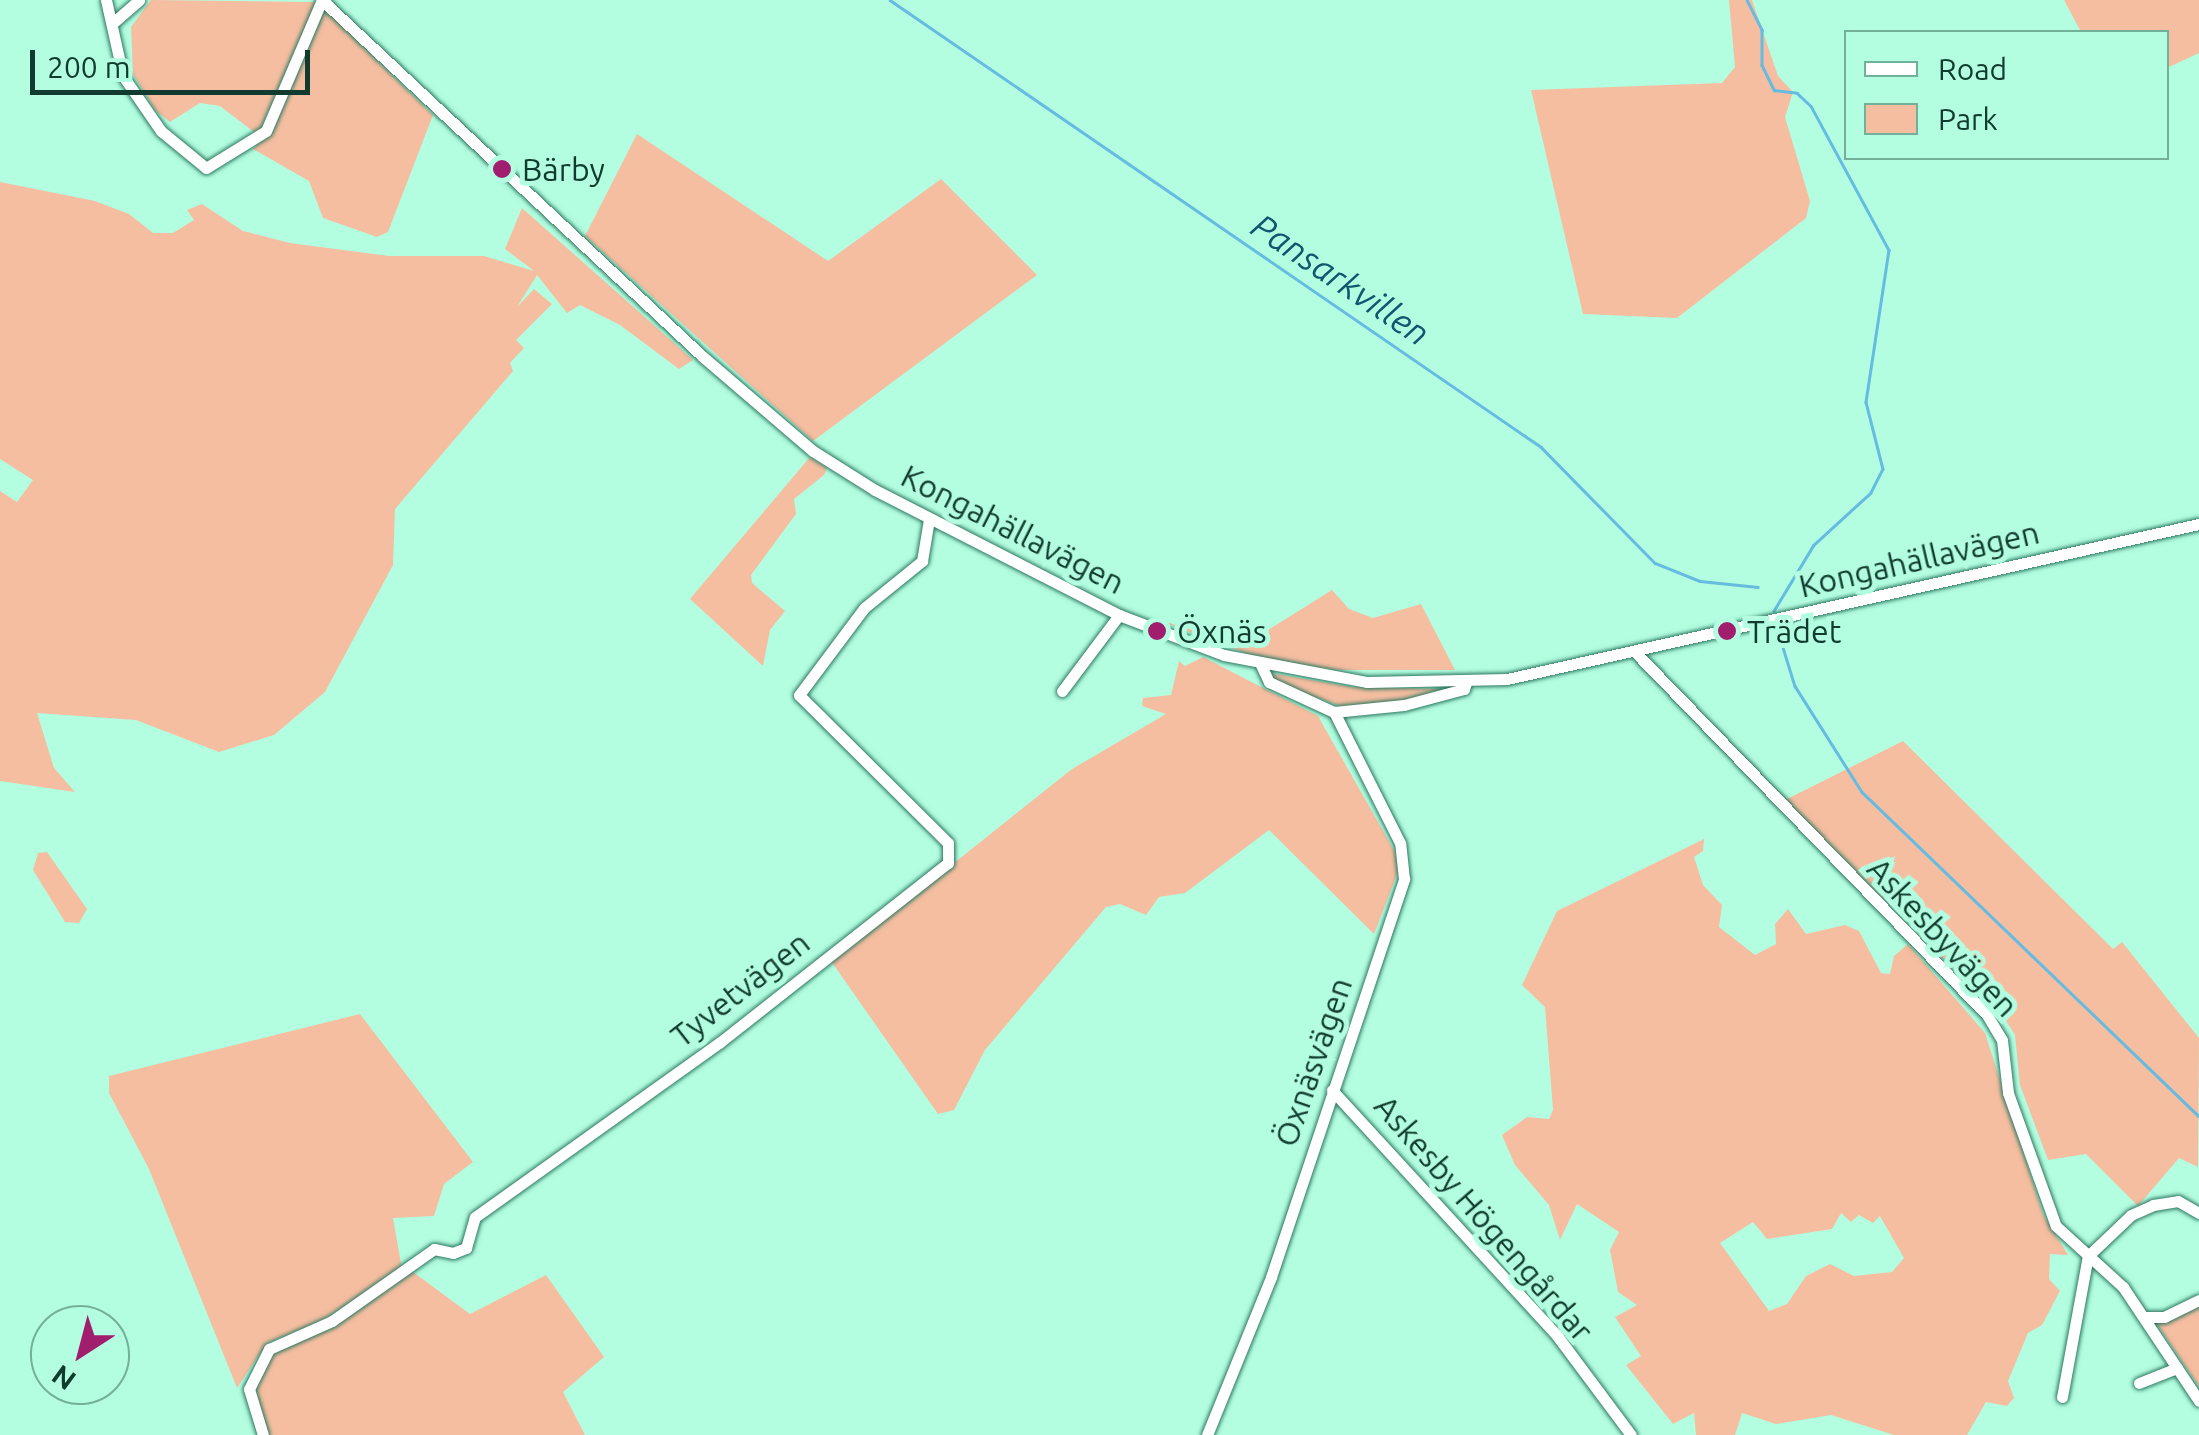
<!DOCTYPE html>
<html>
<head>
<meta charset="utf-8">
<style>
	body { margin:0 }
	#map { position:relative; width:2199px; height:1435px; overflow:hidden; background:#b3fee1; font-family:Ubuntu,sans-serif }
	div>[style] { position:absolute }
	.green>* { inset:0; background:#f6bea1 }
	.stream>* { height:2.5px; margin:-1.25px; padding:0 1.25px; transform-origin:1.25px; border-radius:1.25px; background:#66bbe1 }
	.roads { filter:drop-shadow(0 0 2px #2c775f) drop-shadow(0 0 2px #2c775f) }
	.minor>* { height:11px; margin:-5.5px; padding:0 5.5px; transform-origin:5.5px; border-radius:5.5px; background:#fff }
	.dots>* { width:28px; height:28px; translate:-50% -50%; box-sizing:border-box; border:5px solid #b3fee1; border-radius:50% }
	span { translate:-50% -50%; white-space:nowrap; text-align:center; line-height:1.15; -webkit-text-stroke:10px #b3fee1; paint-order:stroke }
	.poi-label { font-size:32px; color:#113b2e }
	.left { translate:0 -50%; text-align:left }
	.street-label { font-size:32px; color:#113b2e }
	.water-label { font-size:35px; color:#105670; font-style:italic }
	.legend { position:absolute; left:1844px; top:30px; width:325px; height:130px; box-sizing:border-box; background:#b3fee1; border:2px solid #72b099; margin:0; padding:12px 18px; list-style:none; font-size:30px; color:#113b2e }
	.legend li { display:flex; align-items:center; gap:20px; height:50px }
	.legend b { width:50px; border:2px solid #72b099 }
	.north { position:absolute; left:30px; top:1305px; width:100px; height:100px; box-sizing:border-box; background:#b3fee1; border:2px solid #72b099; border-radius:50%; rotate:216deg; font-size:28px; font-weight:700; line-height:40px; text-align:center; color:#113b2e }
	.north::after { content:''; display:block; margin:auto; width:35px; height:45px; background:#a11e6e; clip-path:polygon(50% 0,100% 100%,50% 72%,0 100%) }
	.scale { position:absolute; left:30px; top:50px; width:280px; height:45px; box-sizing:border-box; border:5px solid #113b2e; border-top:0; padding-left:12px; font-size:30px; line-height:35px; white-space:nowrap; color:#113b2e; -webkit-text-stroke:8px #b3fee1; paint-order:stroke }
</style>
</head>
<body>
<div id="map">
	<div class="green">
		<div style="clip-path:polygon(151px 0,316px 2px,258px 135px,220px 106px,200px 103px,170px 122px,155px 110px,133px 74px,131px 27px)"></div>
		<div style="clip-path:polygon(1729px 0,1752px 0,1778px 76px,1793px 92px,1785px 117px,1810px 201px,1806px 218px,1677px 318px,1583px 314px,1531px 90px,1722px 83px,1735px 67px)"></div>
		<div style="clip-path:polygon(2064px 0,2199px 0,2199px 53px,2167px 68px,2166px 32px,2081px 32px)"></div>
		<div style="clip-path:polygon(325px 10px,433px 115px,388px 232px,377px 237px,323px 218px,309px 181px,253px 149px,272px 130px)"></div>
		<div style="clip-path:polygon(637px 134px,828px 261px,941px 179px,1037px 275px,813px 441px,585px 236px)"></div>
		<div style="clip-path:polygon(0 182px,95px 201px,129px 214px,153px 233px,173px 233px,194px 220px,187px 210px,202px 204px,243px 231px,290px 243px,389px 256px,484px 256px,534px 271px,505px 249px,522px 208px,693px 360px,679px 369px,620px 325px,580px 305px,567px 313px,537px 275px,517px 307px,534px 289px,552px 304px,516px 340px,524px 348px,510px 363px,513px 371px,395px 509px,393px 565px,325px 692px,274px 735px,219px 752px,136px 720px,37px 713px,54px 768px,75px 792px,0 781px,0 491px,17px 502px,33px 480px,0 459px)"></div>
		<div style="clip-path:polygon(810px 457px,827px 468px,824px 475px,794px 499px,796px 514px,751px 575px,752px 583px,785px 611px,770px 630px,763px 666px,690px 599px)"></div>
		<div style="clip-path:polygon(1332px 590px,1349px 609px,1373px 618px,1421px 604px,1455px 670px,1333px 670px,1251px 655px,1155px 619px,1244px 645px)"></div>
		<div style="clip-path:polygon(1203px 657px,1318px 716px,1395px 852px,1398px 872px,1374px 934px,1269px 830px,1185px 893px,1159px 897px,1146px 915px,1120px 904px,1106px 907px,985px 1050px,954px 1110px,938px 1114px,831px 961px,1072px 769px,1166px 714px,1142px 706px,1143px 698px,1171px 695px,1179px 661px,1185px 666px)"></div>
		<div style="clip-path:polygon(1270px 673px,1353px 687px,1443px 689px,1404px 702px,1346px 708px,1275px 683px)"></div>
		<div style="clip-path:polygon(1903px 741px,2113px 949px,2122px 942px,2199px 1038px,2198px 1167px,2179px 1158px,2138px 1206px,2086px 1154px,2048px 1160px,2020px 1085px,2015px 1035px,2006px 1021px,1785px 800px)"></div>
		<div style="clip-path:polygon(evenodd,1704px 839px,1703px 851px,1694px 857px,1703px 885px,1722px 905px,1719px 927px,1755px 955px,1776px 944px,1775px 924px,1788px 909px,1806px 934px,1845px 925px,1859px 931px,1881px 973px,1890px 974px,1894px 956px,1908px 944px,1985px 1033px,2043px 1214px,2068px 1255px,2050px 1254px,2049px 1279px,2060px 1291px,2042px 1325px,2028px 1333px,2008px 1381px,2014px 1398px,2007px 1406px,1986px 1402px,1967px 1435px,1894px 1435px,1831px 1415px,1776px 1424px,1742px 1413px,1735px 1435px,1696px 1435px,1694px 1413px,1673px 1424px,1626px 1365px,1641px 1356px,1615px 1317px,1637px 1305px,1618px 1292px,1610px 1250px,1619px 1232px,1577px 1204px,1560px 1240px,1549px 1205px,1515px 1165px,1502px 1135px,1527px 1117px,1549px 1119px,1553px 1110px,1545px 1007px,1522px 985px,1557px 911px,1704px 839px,1841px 1213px,1851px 1222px,1859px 1215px,1873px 1223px,1880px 1216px,1904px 1258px,1892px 1272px,1854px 1276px,1830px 1264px,1806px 1276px,1787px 1304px,1769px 1311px,1720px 1243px,1753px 1222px,1767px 1239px,1832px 1229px,1841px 1213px)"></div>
		<div style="clip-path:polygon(47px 852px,87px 909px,79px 923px,65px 922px,33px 870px,38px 853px)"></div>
		<div style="clip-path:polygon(360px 1014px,473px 1162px,444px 1184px,434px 1216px,393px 1218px,402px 1269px,321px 1321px,267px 1343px,237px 1388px,149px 1169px,109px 1093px,109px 1076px)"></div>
		<div style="clip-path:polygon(413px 1272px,470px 1314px,546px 1275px,604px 1357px,563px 1392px,585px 1435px,268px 1435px,255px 1392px,273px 1352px,338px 1324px)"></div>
		<div style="clip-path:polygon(2199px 1305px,2199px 1387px,2156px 1323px)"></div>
	</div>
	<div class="stream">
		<div style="left:890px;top:0;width:790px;rotate:34.47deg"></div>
		<div style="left:1541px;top:447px;width:163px;rotate:45.5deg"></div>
		<div style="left:1655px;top:563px;width:48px;rotate:21.8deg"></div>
		<div style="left:1700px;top:581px;width:58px;rotate:5.9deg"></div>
		<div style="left:1747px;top:0;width:34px;rotate:63deg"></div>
		<div style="left:1762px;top:30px;width:35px;rotate:90deg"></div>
		<div style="left:1762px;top:65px;width:28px;rotate:64deg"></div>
		<div style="left:1774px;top:90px;width:23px;rotate:7deg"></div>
		<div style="left:1797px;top:93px;width:19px;rotate:43deg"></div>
		<div style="left:1811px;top:106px;width:164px;rotate:61.6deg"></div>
		<div style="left:1889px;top:250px;width:154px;rotate:98.6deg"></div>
		<div style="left:1866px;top:402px;width:69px;rotate:75.8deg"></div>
		<div style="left:1883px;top:469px;width:27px;rotate:117deg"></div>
		<div style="left:1871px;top:493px;width:77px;rotate:137.6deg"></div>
		<div style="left:1814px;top:545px;width:77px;rotate:121.2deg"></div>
		<div style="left:1777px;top:628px;width:61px;rotate:72.8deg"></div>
		<div style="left:1795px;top:686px;width:125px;rotate:57.7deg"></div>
		<div style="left:1862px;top:792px;width:467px;rotate:43.9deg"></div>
	</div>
	<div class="roads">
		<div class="minor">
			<div style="left:106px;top:0;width:78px;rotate:77.4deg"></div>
			<div style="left:123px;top:76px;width:67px;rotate:55.4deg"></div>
			<div style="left:161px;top:131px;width:58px;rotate:39.4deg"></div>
			<div style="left:206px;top:168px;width:70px;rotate:-31.7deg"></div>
			<div style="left:266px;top:131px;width:142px;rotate:-66.9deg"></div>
			<div style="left:322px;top:0;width:521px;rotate:43.13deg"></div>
			<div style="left:702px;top:356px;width:146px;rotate:40.6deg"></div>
			<div style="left:813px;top:451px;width:73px;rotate:32.2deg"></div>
			<div style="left:875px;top:490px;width:274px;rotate:27.1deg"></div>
			<div style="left:1119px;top:615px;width:112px;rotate:20.9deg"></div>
			<div style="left:1224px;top:655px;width:146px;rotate:10.7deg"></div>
			<div style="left:1367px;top:682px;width:140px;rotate:-1.2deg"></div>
			<div style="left:1507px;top:679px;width:709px;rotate:-12.63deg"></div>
			<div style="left:115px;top:21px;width:32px;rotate:-41deg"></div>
			<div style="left:1635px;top:652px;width:506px;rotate:45.88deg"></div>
			<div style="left:1987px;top:1015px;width:29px;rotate:59deg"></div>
			<div style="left:2002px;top:1040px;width:53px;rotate:83.5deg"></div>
			<div style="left:2008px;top:1093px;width:141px;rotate:70.2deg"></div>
			<div style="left:2056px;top:1226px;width:91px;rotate:42.3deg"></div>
			<div style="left:2123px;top:1287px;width:137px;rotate:56.3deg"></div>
			<div style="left:1261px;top:665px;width:19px;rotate:65deg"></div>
			<div style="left:1269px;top:682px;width:72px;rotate:24.8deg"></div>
			<div style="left:1334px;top:712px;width:70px;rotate:-5.7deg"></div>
			<div style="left:1404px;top:705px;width:62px;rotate:-14.9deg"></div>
			<div style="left:1464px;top:689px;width:6px;rotate:-72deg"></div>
			<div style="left:1062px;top:691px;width:95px;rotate:-53.1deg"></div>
			<div style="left:1332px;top:1090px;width:335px;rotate:47.5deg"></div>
			<div style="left:1558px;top:1337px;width:122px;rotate:53.3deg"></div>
			<div style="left:2145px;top:1317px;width:19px"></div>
			<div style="left:2164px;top:1317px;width:39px;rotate:-26deg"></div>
			<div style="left:2139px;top:1383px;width:41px;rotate:-21.5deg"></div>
			<div style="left:2062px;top:1397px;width:143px;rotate:-79.6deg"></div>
			<div style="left:2088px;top:1256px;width:59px;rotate:-43.6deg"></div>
			<div style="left:2131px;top:1215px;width:24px;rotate:-24deg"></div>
			<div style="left:2153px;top:1205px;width:25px;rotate:-9deg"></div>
			<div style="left:2178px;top:1201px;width:24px;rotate:30deg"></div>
			<div style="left:263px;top:1435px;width:48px;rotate:-106.9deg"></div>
			<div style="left:249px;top:1389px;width:45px;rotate:-63.4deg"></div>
			<div style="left:269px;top:1349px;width:69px;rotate:-24deg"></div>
			<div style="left:332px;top:1321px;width:125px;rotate:-35.2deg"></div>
			<div style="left:434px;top:1249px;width:19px;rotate:12deg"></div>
			<div style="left:453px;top:1253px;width:14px;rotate:-21deg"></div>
			<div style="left:466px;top:1248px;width:32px;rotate:-74deg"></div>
			<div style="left:475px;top:1217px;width:300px;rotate:-35.5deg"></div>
			<div style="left:719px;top:1043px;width:291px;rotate:-38.2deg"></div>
			<div style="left:948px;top:863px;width:20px;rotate:-90deg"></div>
			<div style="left:948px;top:843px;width:210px;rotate:-135.2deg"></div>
			<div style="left:799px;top:695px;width:109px;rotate:-53.2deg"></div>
			<div style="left:864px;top:608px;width:75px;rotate:-39deg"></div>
			<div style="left:922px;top:561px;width:43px;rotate:-80.5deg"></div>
			<div style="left:1207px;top:1435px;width:170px;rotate:-67.9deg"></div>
			<div style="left:1271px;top:1277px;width:420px;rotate:-71.5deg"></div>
			<div style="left:1404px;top:879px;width:36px;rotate:-96deg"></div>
			<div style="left:1400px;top:843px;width:147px;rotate:-116.7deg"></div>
		</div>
	</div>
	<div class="dots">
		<div style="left:502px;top:169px;background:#a11e6e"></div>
		<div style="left:1157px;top:631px;background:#a11e6e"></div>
		<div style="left:1727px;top:631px;background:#a11e6e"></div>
	</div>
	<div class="poi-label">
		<span class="left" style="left:522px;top:169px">Bärby</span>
		<span class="left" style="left:1177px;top:631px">Öxnäs</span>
		<span class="left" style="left:1747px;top:631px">Trädet</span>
	</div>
	<div class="street-label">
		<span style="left:1013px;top:529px;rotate:27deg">Kongahällavägen</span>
		<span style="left:1919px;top:559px;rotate:-13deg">Kongahällavägen</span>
		<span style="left:1943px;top:937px;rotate:47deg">Askesbyvägen</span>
		<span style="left:740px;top:989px;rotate:-38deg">Tyvetvägen</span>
		<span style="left:1313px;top:1062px;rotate:-71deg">Öxnäsvägen</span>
		<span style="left:1484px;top:1218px;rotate:49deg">Askesby Högengårdar</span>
	</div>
	<div class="water-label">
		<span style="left:1341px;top:279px;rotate:34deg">Pansarkvillen</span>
	</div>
	<ul class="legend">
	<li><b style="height:12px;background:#fff"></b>Road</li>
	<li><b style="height:28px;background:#f6bea1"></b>Park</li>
	</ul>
	<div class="north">N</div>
	<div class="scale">200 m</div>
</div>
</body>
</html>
